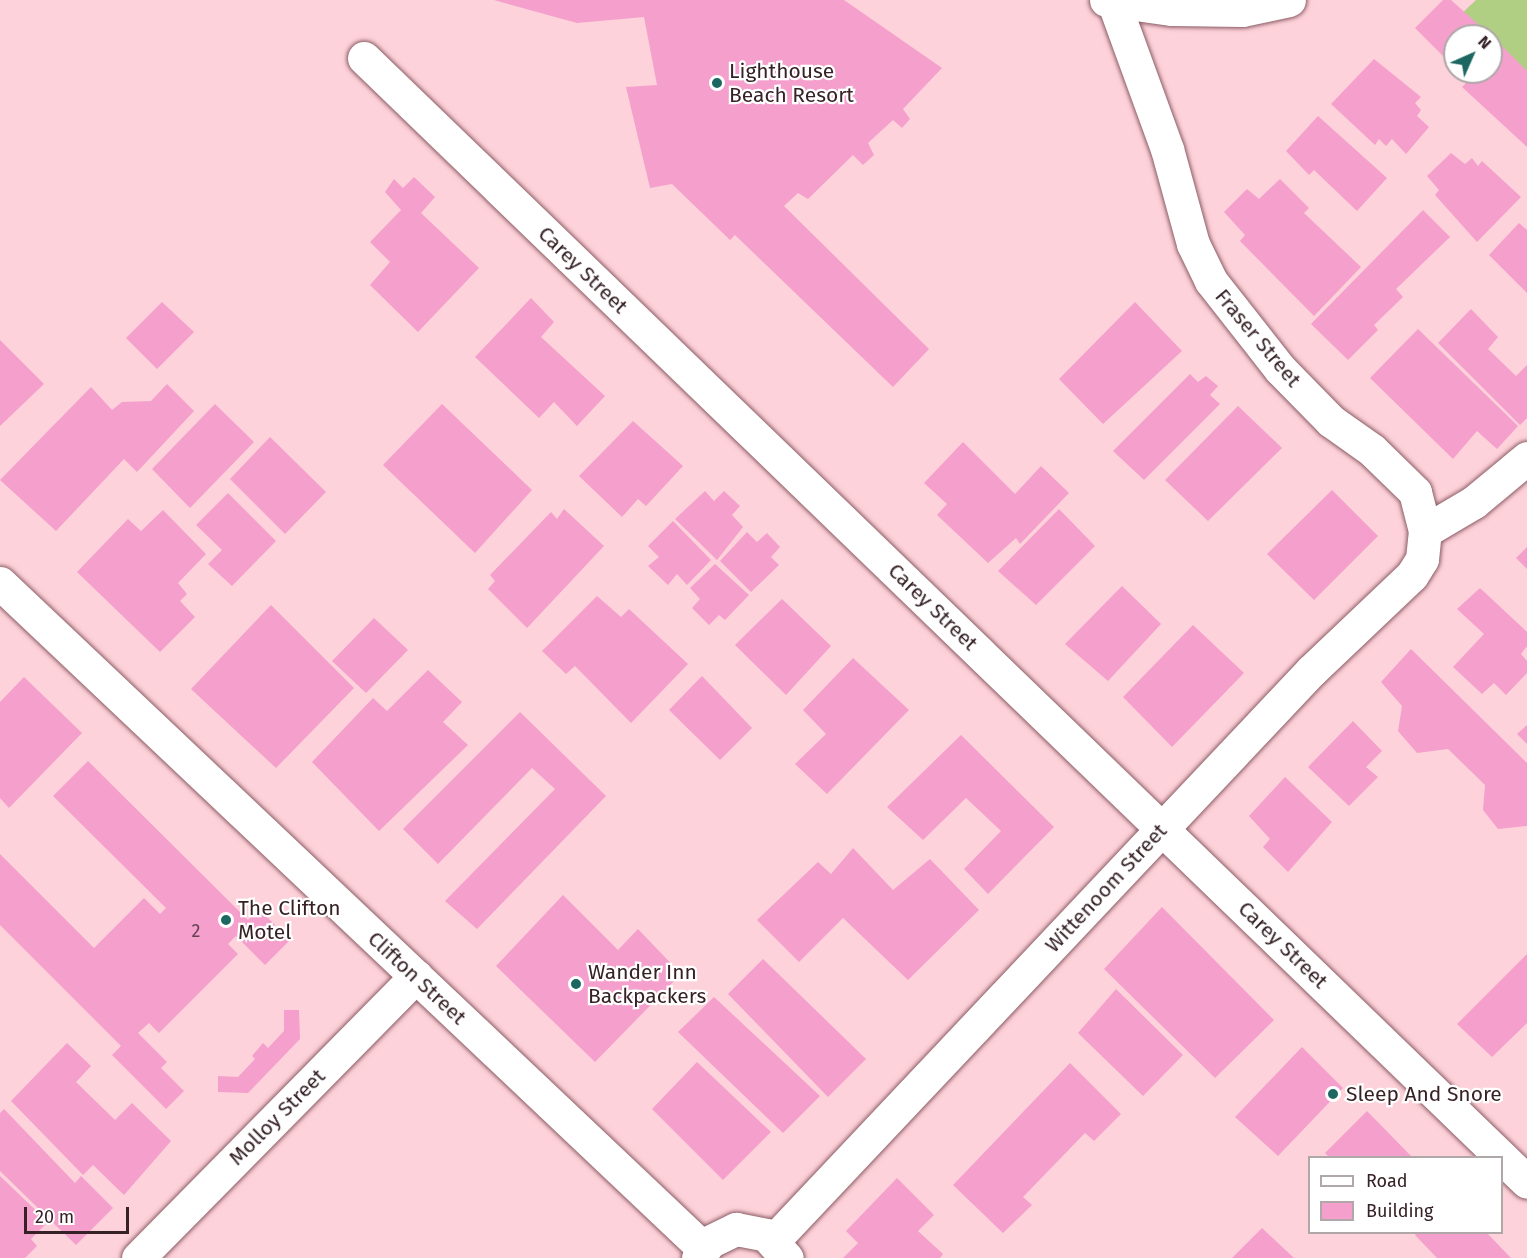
<!DOCTYPE html>
<html>
<head>
<meta charset="utf-8">
<style>
	body { margin:0 }
	#map { position:relative; width:1527px; height:1258px; overflow:hidden; background:#fed2da; font-family:"Fira Sans",sans-serif }
	div>[style] { position:absolute }
	.green>* { inset:0; background:#b0cf83 }
	.building>* { inset:0; background:#f49fcc }
	.roads { filter:drop-shadow(0 0 2px #8b5c65) drop-shadow(0 0 2px #8b5c65) }
	.minor>* { height:33px; margin:-16.5px; padding:0 16.5px; transform-origin:16.5px; border-radius:16.5px; background:#fff }
	.dots>* { width:16px; height:16px; translate:-50% -50%; box-sizing:border-box; border:3px solid #fff; border-radius:50% }
	span { translate:-50% -50%; white-space:nowrap; text-align:center; line-height:1.15; -webkit-text-stroke:4.5px #fff; paint-order:stroke }
	.number-label { font-size:18px; color:#664150 }
	.number-label span { -webkit-text-stroke-width:0 }
	.poi-label { font-size:21px; color:#362226 }
	.left { translate:0 -50%; text-align:left }
	.street-label { font-size:21px; color:#362226 }
	.legend { position:absolute; left:1308px; top:1156px; width:195px; height:78px; box-sizing:border-box; background:#fff; border:2px solid #afa7a8; margin:0; padding:8px 10px; list-style:none; font-size:18px; color:#362226 }
	.legend li { display:flex; align-items:center; gap:12px; height:30px }
	.legend b { width:30px; border:2px solid #afa7a8 }
	.north { position:absolute; left:1443px; top:24px; width:60px; height:60px; box-sizing:border-box; background:#fff; border:2px solid #afa7a8; border-radius:50%; rotate:45deg; font-size:16px; font-weight:700; line-height:24px; text-align:center; color:#362226 }
	.north::after { content:''; display:block; margin:auto; width:21px; height:27px; background:#1c6761; clip-path:polygon(50% 0,100% 100%,50% 72%,0 100%) }
	.scale { position:absolute; left:24px; top:1207px; width:105px; height:27px; box-sizing:border-box; border:3px solid #362226; border-top:0; padding-left:8px; font-size:18px; line-height:21px; white-space:nowrap; color:#362226; -webkit-text-stroke:4px #fff; paint-order:stroke }
</style>
</head>
<body>
<div id="map">
	<div class="green">
		<div style="clip-path:polygon(1476px 0,1527px 0,1527px 84px,1491px 50px,1491px 36px,1457px 18px)"></div>
	</div>
	<div class="building">
		<div style="clip-path:polygon(494px 0,844px 0,942px 68px,903px 109px,910px 119px,902px 128px,893px 120px,868px 143px,874px 155px,863px 165px,853px 155px,808px 199px,798px 193px,784px 206px,929px 349px,893px 387px,735px 235px,730px 240px,672px 184px,650px 188px,626px 87px,657px 85px,644px 17px,577px 23px)"></div>
		<div style="clip-path:polygon(1443px 0,1451px 0,1498px 42px,1491px 49px,1491px 36px,1455px 36px,1455px 68px,1415px 28px)"></div>
		<div style="clip-path:polygon(1502px 46px,1527px 71px,1527px 147px,1462px 87px,1477px 72px,1491px 72px,1491px 57px)"></div>
		<div style="clip-path:polygon(1374px 59px,1421px 97px,1415px 103px,1421px 110px,1417px 116px,1429px 127px,1406px 154px,1392px 139px,1386px 146px,1379px 139px,1375px 145px,1331px 104px)"></div>
		<div style="clip-path:polygon(1318px 116px,1387px 178px,1357px 211px,1314px 170px,1309px 175px,1286px 151px)"></div>
		<div style="clip-path:polygon(1451px 153px,1465px 164px,1472px 158px,1478px 166px,1482px 161px,1521px 197px,1477px 242px,1435px 195px,1439px 190px,1427px 176px)"></div>
		<div style="clip-path:polygon(414px 177px,435px 197px,421px 213px,479px 268px,418px 332px,370px 285px,390px 262px,370px 242px,401px 210px,385px 192px,394px 179px,403px 188px)"></div>
		<div style="clip-path:polygon(1280px 179px,1309px 208px,1304px 213px,1361px 267px,1314px 316px,1240px 241px,1245px 235px,1224px 212px,1247px 189px,1259px 199px)"></div>
		<div style="clip-path:polygon(1423px 210px,1450px 237px,1396px 289px,1403px 297px,1374px 325px,1378px 330px,1348px 360px,1311px 324px)"></div>
		<div style="clip-path:polygon(1519px 223px,1527px 230px,1527px 293px,1489px 255px)"></div>
		<div style="clip-path:polygon(531px 298px,554px 322px,541px 337px,605px 396px,577px 426px,554px 402px,539px 418px,475px 357px)"></div>
		<div style="clip-path:polygon(162px 302px,194px 332px,157px 369px,126px 338px)"></div>
		<div style="clip-path:polygon(1135px 302px,1182px 351px,1103px 424px,1059px 379px)"></div>
		<div style="clip-path:polygon(1471px 309px,1498px 337px,1488px 349px,1516px 376px,1527px 365px,1527px 418px,1520px 425px,1438px 343px)"></div>
		<div style="clip-path:polygon(1418px 329px,1518px 426px,1497px 449px,1477px 431px,1453px 459px,1370px 378px)"></div>
		<div style="clip-path:polygon(0 340px,44px 384px,0 426px)"></div>
		<div style="clip-path:polygon(1190px 374px,1198px 382px,1206px 376px,1218px 386px,1210px 395px,1220px 404px,1144px 480px,1113px 451px)"></div>
		<div style="clip-path:polygon(167px 384px,194px 411px,137px 472px,124px 459px,56px 531px,0 480px,91px 387px,112px 410px,122px 402px,151px 401px)"></div>
		<div style="clip-path:polygon(215px 404px,254px 442px,190px 508px,152px 469px)"></div>
		<div style="clip-path:polygon(442px 404px,532px 490px,475px 553px,383px 465px)"></div>
		<div style="clip-path:polygon(1238px 406px,1282px 448px,1208px 521px,1165px 480px)"></div>
		<div style="clip-path:polygon(633px 421px,683px 466px,646px 506px,638px 499px,622px 517px,579px 476px)"></div>
		<div style="clip-path:polygon(270px 437px,326px 492px,285px 534px,230px 479px)"></div>
		<div style="clip-path:polygon(963px 442px,1015px 494px,1041px 466px,1069px 493px,1020px 544px,1016px 538px,988px 563px,937px 515px,947px 504px,924px 483px)"></div>
		<div style="clip-path:polygon(1332px 490px,1378px 536px,1314px 600px,1267px 554px)"></div>
		<div style="clip-path:polygon(705px 491px,714px 501px,724px 491px,740px 506px,732px 515px,743px 527px,717px 560px,675px 519px)"></div>
		<div style="clip-path:polygon(228px 493px,276px 541px,232px 586px,208px 564px,222px 550px,196px 525px)"></div>
		<div style="clip-path:polygon(564px 509px,604px 546px,527px 628px,488px 589px,495px 581px,490px 575px,551px 512px,557px 519px)"></div>
		<div style="clip-path:polygon(1059px 509px,1095px 546px,1036px 605px,998px 571px)"></div>
		<div style="clip-path:polygon(163px 510px,206px 554px,178px 583px,187px 594px,180px 601px,195px 617px,160px 652px,77px 572px,128px 519px,141px 531px)"></div>
		<div style="clip-path:polygon(673px 521px,711px 560px,687px 585px,677px 574px,668px 585px,648px 566px,659px 557px,648px 546px)"></div>
		<div style="clip-path:polygon(747px 532px,757px 542px,767px 533px,780px 547px,771px 557px,779px 565px,751px 592px,720px 561px)"></div>
		<div style="clip-path:polygon(1527px 547px,1527px 569px,1516px 558px)"></div>
		<div style="clip-path:polygon(715px 564px,749px 595px,725px 620px,719px 615px,709px 625px,692px 608px,700px 599px,690px 588px)"></div>
		<div style="clip-path:polygon(1122px 586px,1161px 624px,1108px 681px,1065px 644px)"></div>
		<div style="clip-path:polygon(1480px 588px,1527px 632px,1527px 646px,1521px 654px,1527px 661px,1527px 673px,1506px 695px,1494px 683px,1482px 694px,1453px 667px,1484px 634px,1457px 609px)"></div>
		<div style="clip-path:polygon(597px 596px,621px 617px,629px 609px,688px 664px,631px 723px,575px 666px,566px 674px,542px 651px)"></div>
		<div style="clip-path:polygon(782px 599px,831px 646px,786px 695px,735px 645px)"></div>
		<div style="clip-path:polygon(271px 605px,354px 688px,276px 768px,191px 689px)"></div>
		<div style="clip-path:polygon(374px 618px,408px 650px,366px 693px,332px 661px)"></div>
		<div style="clip-path:polygon(1193px 625px,1244px 673px,1172px 747px,1123px 697px)"></div>
		<div style="clip-path:polygon(1411px 649px,1527px 763px,1527px 826px,1498px 829px,1483px 810px,1485px 785px,1448px 749px,1417px 753px,1398px 731px,1402px 706px,1381px 682px)"></div>
		<div style="clip-path:polygon(853px 658px,909px 710px,827px 794px,795px 764px,826px 734px,803px 710px)"></div>
		<div style="clip-path:polygon(428px 670px,462px 702px,443px 722px,468px 745px,379px 831px,312px 762px,373px 698px,387px 711px)"></div>
		<div style="clip-path:polygon(702px 676px,752px 728px,720px 760px,669px 710px)"></div>
		<div style="clip-path:polygon(24px 677px,82px 733px,9px 808px,0 798px,0 702px)"></div>
		<div style="clip-path:polygon(520px 712px,606px 796px,477px 929px,445px 901px,555px 789px,532px 768px,438px 864px,403px 829px)"></div>
		<div style="clip-path:polygon(1353px 721px,1382px 751px,1366px 767px,1378px 777px,1349px 806px,1308px 767px)"></div>
		<div style="clip-path:polygon(1527px 725px,1527px 744px,1517px 734px)"></div>
		<div style="clip-path:polygon(961px 735px,1054px 827px,988px 894px,964px 869px,1001px 831px,966px 798px,923px 840px,887px 807px)"></div>
		<div style="clip-path:polygon(88px 761px,248px 920px,259px 909px,290px 940px,265px 965px,236px 936px,228px 944px,238px 954px,159px 1033px,149px 1023px,138px 1033px,167px 1062px,161px 1068px,184px 1091px,166px 1109px,112px 1055px,121px 1046px,0 925px,0 854px,94px 948px,144px 898px,160px 914px,166px 908px,53px 796px)"></div>
		<div style="clip-path:polygon(1285px 777px,1332px 822px,1288px 872px,1263px 847px,1270px 839px,1249px 816px)"></div>
		<div style="clip-path:polygon(853px 848px,893px 890px,930px 859px,979px 910px,908px 980px,843px 918px,799px 962px,757px 920px,818px 862px,831px 874px)"></div>
		<div style="clip-path:polygon(563px 895px,618px 950px,638px 929px,681px 974px,595px 1062px,496px 966px)"></div>
		<div style="clip-path:polygon(1162px 907px,1274px 1020px,1215px 1078px,1104px 969px)"></div>
		<div style="clip-path:polygon(1527px 954px,1527px 1023px,1492px 1057px,1457px 1024px)"></div>
		<div style="clip-path:polygon(763px 959px,866px 1059px,828px 1097px,728px 994px)"></div>
		<div style="clip-path:polygon(1116px 989px,1183px 1055px,1143px 1096px,1078px 1033px)"></div>
		<div style="clip-path:polygon(714px 997px,820px 1096px,783px 1133px,678px 1032px)"></div>
		<div style="clip-path:polygon(284px 1010px,299px 1010px,300px 1039px,248px 1093px,218px 1092px,218px 1076px,238px 1077px,255px 1059px,252px 1056px,263px 1043px,268px 1048px,284px 1031px)"></div>
		<div style="clip-path:polygon(67px 1043px,91px 1066px,76px 1082px,115px 1120px,132px 1103px,171px 1141px,124px 1195px,93px 1165px,83px 1175px,11px 1101px)"></div>
		<div style="clip-path:polygon(1302px 1047px,1343px 1088px,1278px 1156px,1235px 1117px)"></div>
		<div style="clip-path:polygon(697px 1062px,771px 1132px,723px 1180px,652px 1109px)"></div>
		<div style="clip-path:polygon(1070px 1063px,1121px 1114px,1094px 1141px,1085px 1133px,1023px 1197px,1032px 1205px,1003px 1233px,953px 1185px)"></div>
		<div style="clip-path:polygon(4px 1109px,75px 1183px,81px 1176px,113px 1208px,76px 1245px,0 1171px,0 1113px)"></div>
		<div style="clip-path:polygon(1367px 1111px,1413px 1158px,1330px 1158px,1325px 1153px)"></div>
		<div style="clip-path:polygon(0 1176px,48px 1222px,31px 1239px,37px 1246px,25px 1258px,0 1258px)"></div>
		<div style="clip-path:polygon(897px 1178px,934px 1215px,918px 1231px,943px 1254px,940px 1258px,843px 1258px,858px 1243px,846px 1231px)"></div>
		<div style="clip-path:polygon(1262px 1228px,1294px 1258px,1232px 1258px)"></div>
		<div style="clip-path:polygon(1417px 1232px,1486px 1232px,1511px 1258px,1437px 1258px,1415px 1235px)"></div>
	</div>
	<div class="roads">
		<div class="minor">
			<div style="left:1106px;top:0;width:67px;rotate:7.8deg"></div>
			<div style="left:1172px;top:9px;width:70px;rotate:0.8deg"></div>
			<div style="left:1242px;top:10px;width:48px;rotate:-12deg"></div>
			<div style="left:364px;top:58px;width:1617px;rotate:44.02deg"></div>
			<div style="left:1425px;top:531px;width:57px;rotate:-30.6deg"></div>
			<div style="left:1474px;top:502px;width:69px;rotate:-39.7deg"></div>
			<div style="left:0;top:583px;width:969px;rotate:43.41deg"></div>
			<div style="left:774px;top:1240px;width:782px;rotate:-46.66deg"></div>
			<div style="left:1311px;top:671px;width:139px;rotate:-43.5deg"></div>
			<div style="left:1412px;top:575px;width:19px;rotate:-58deg"></div>
			<div style="left:1422px;top:559px;width:28px;rotate:-84deg"></div>
			<div style="left:1425px;top:531px;width:40px;rotate:-104.4deg"></div>
			<div style="left:1415px;top:492px;width:60px;rotate:-135.7deg"></div>
			<div style="left:1372px;top:450px;width:50px;rotate:-144.7deg"></div>
			<div style="left:1331px;top:421px;width:73px;rotate:-134.4deg"></div>
			<div style="left:1280px;top:369px;width:112px;rotate:-128.1deg"></div>
			<div style="left:1211px;top:281px;width:41px;rotate:-115.9deg"></div>
			<div style="left:1193px;top:244px;width:98px;rotate:-105.3deg"></div>
			<div style="left:1167px;top:149px;width:155px;rotate:-110deg"></div>
			<div style="left:138px;top:1258px;width:396px;rotate:-45.4deg"></div>
			<div style="left:698px;top:1258px;width:19px;rotate:-55deg"></div>
			<div style="left:709px;top:1242px;width:30px;rotate:-26deg"></div>
			<div style="left:736px;top:1229px;width:31px;rotate:11deg"></div>
			<div style="left:766px;top:1235px;width:31px;rotate:48deg"></div>
		</div>
	</div>
	<div class="dots">
		<div style="left:717px;top:83px;background:#1c6761"></div>
		<div style="left:226px;top:920px;background:#1c6761"></div>
		<div style="left:576px;top:984px;background:#1c6761"></div>
		<div style="left:1333px;top:1094px;background:#1c6761"></div>
	</div>
	<div class="number-label">
		<span style="left:196px;top:931px">2</span>
	</div>
	<div class="poi-label">
		<span class="left" style="left:729px;top:83px">Lighthouse<br>Beach Resort</span>
		<span class="left" style="left:238px;top:920px">The Clifton<br>Motel</span>
		<span class="left" style="left:588px;top:984px">Wander Inn<br>Backpackers</span>
		<span class="left" style="left:1346px;top:1094px">Sleep And Snore</span>
	</div>
	<div class="street-label">
		<span style="left:583px;top:270px;rotate:44deg">Carey Street</span>
		<span style="left:1258px;top:338px;rotate:50deg">Fraser Street</span>
		<span style="left:933px;top:607px;rotate:44deg">Carey Street</span>
		<span style="left:1106px;top:888px;rotate:-47deg">Wittenoom Street</span>
		<span style="left:1283px;top:945px;rotate:44deg">Carey Street</span>
		<span style="left:417px;top:978px;rotate:43deg">Clifton Street</span>
		<span style="left:277px;top:1117px;rotate:-45deg">Molloy Street</span>
	</div>
	<ul class="legend">
	<li><b style="height:8px;background:#fff"></b>Road</li>
	<li><b style="height:16px;background:#f49fcc"></b>Building</li>
	</ul>
	<div class="north">N</div>
	<div class="scale">20 m</div>
</div>
</body>
</html>
